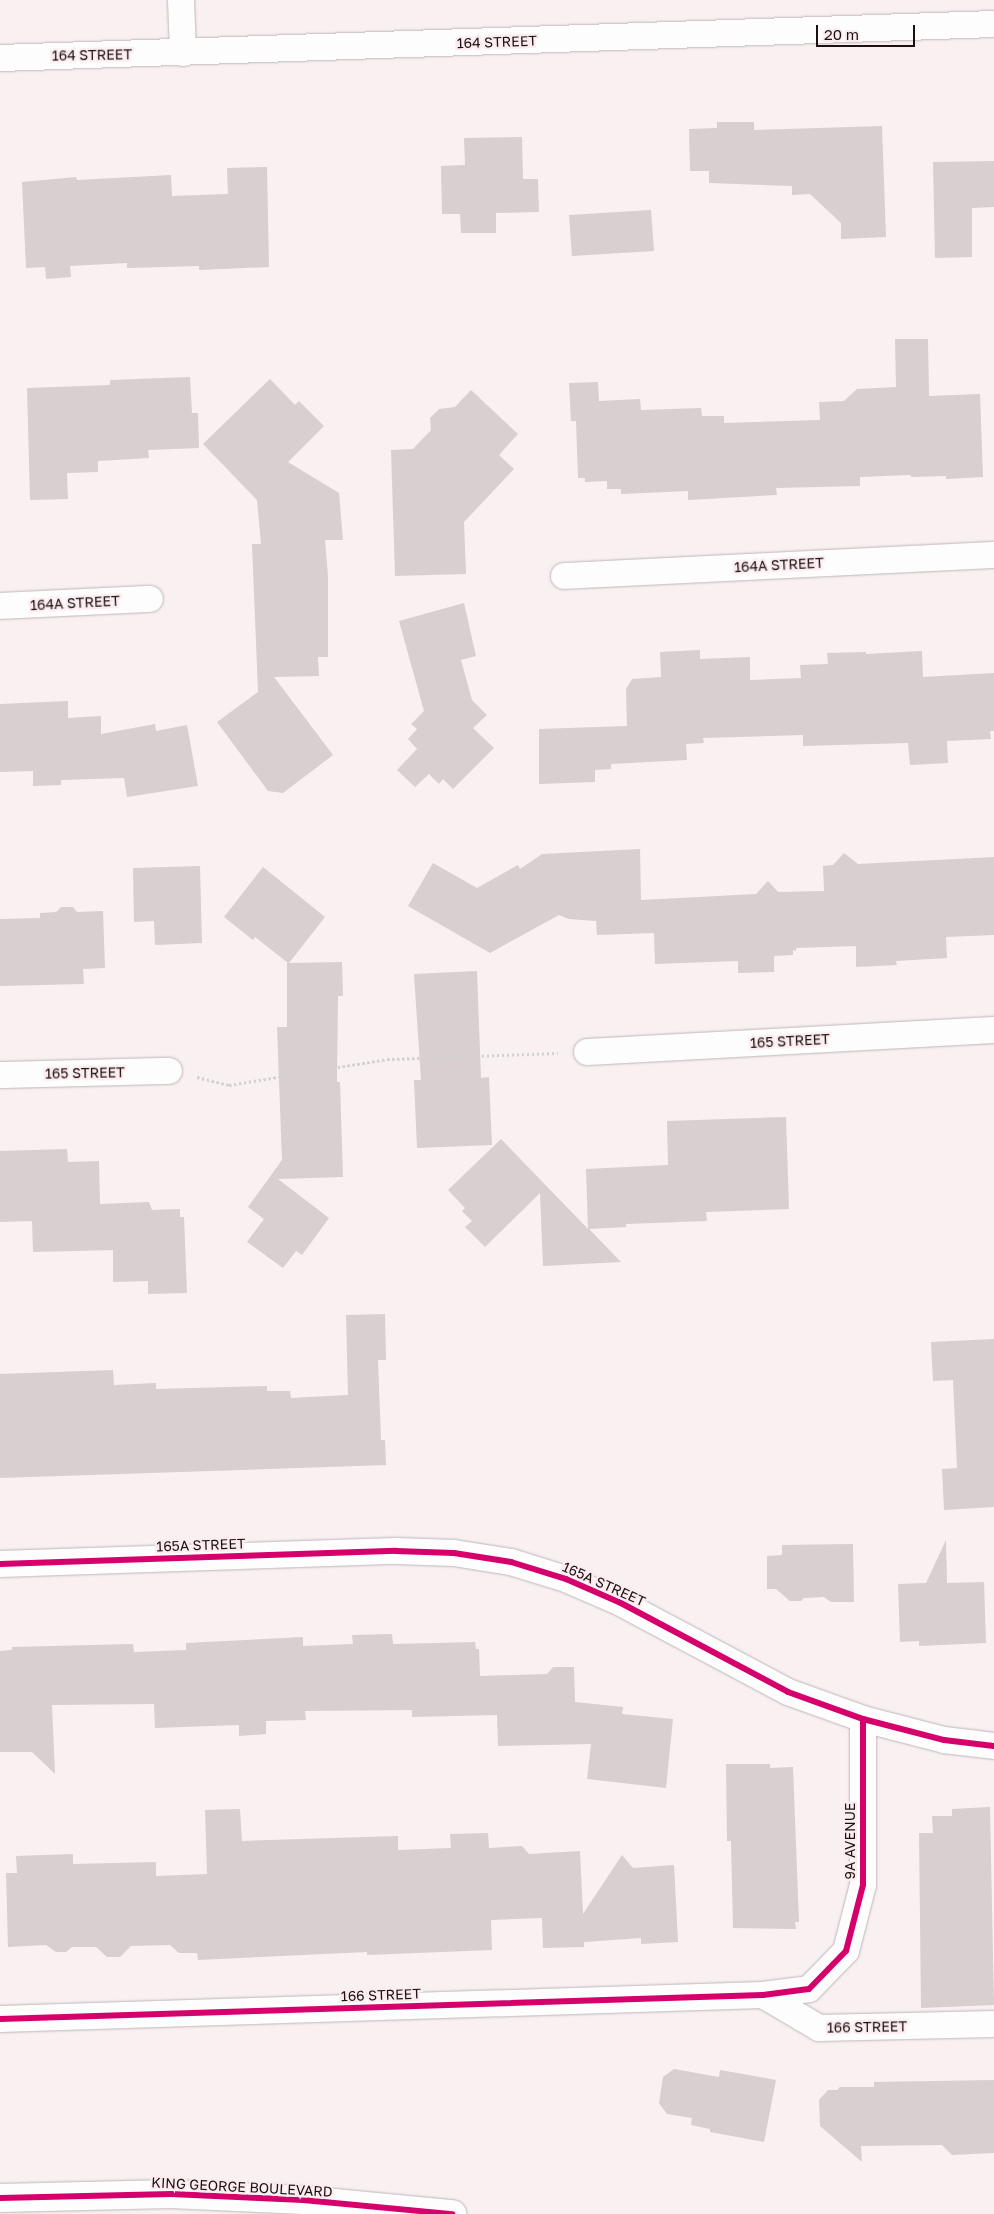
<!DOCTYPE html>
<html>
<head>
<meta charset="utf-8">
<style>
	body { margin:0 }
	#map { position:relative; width:994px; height:2214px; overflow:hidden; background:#f8f0f1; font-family:"Golos Text",sans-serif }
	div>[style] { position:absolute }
	.building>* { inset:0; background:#d9ced0 }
	.path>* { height:3px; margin-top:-1.5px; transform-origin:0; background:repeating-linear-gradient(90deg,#d3d1d2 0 2.5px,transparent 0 5px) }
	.roads { filter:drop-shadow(0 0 1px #c0b6b8) drop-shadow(0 0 1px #c0b6b8) }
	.street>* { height:26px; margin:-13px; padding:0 13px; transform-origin:13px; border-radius:13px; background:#fefdfd }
	.primary>* { height:28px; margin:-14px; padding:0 14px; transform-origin:14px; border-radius:14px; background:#fefdfd }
	.cycleway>* { height:6px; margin:-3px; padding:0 3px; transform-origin:3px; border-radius:3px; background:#d6006c }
	span { translate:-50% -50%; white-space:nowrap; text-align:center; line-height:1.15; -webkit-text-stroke:4.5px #fbedef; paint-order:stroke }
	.street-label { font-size:14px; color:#1c1012 }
	.scale { position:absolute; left:816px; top:25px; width:99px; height:22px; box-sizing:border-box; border:2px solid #1c1012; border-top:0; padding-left:6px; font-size:15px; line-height:18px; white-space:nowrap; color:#1c1012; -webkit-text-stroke:4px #fbedef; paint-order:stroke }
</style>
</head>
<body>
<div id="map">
	<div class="building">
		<div style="clip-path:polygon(717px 122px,754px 122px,754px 130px,882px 126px,886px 237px,841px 239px,841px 223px,810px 194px,792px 195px,792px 186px,709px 183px,709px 171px,690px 171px,689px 129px,717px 128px)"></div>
		<div style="clip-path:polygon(522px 137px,523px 179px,538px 179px,539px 212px,496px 213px,496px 233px,461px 233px,460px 214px,442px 214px,441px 166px,465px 165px,464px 138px)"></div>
		<div style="clip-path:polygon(994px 161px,994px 207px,972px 208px,972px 257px,935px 258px,933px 162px)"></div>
		<div style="clip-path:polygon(267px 167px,269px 267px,199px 270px,199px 266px,127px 268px,127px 263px,70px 266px,71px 277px,46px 279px,45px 267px,26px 268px,22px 182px,76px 177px,77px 180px,171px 175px,172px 196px,228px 194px,227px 168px)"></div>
		<div style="clip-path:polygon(651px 210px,654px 251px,572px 256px,569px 215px)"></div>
		<div style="clip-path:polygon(895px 339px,928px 339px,929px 396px,980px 394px,983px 477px,946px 479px,946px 476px,912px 477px,910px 475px,860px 477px,860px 486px,776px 488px,777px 495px,688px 500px,688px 491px,621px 494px,621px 489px,607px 489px,607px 481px,585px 482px,585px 478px,578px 478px,576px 421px,571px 421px,569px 383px,598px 382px,599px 401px,640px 399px,641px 410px,701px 408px,702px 416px,724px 416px,724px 423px,820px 420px,819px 402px,844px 401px,857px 389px,896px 387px)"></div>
		<div style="clip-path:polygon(190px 377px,192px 413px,198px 413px,199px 448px,148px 450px,149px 458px,98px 461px,98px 472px,67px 473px,68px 499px,30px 500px,27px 388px,110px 385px,110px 380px)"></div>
		<div style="clip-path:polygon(270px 379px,295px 405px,299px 401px,324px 426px,288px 462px,339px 493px,343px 540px,325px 540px,328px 576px,328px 657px,318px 657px,319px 676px,274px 677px,333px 755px,283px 793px,268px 791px,217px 722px,258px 692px,252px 544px,261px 544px,257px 500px,203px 444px)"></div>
		<div style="clip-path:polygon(471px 390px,518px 434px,499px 455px,514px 469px,464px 522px,466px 574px,395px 576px,391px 450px,413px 449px,431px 430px,430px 418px,439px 409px,455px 407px)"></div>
		<div style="clip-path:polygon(464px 603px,476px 656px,461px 660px,472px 700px,487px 715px,473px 728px,494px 748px,453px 789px,443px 779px,439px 784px,429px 774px,415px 787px,397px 770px,417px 749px,408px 739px,417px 729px,411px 724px,424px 711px,399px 621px)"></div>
		<div style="clip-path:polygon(700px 650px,700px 659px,750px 657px,750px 680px,801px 678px,800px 665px,828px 664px,827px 653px,866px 652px,866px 654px,922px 651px,923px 677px,994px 673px,994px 731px,990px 731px,991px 739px,947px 741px,948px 763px,910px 765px,908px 743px,803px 746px,803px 735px,703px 738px,704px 743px,686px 744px,687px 760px,611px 764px,611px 769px,595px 770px,595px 782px,539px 784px,539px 729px,627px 726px,626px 689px,632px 679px,661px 677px,660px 652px)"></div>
		<div style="clip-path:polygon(68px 701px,68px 718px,101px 716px,101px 734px,155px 724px,156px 731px,187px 725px,198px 786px,127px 797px,124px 778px,61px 780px,61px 785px,33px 786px,33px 771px,0 772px,0 704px)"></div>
		<div style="clip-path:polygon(640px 849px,641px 900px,756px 894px,768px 881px,778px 892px,824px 891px,823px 866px,833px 865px,844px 853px,858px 864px,994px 857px,994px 935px,946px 937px,947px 958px,896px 961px,897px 965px,856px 967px,856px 946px,796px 948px,796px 951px,793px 950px,793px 955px,774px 956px,774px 972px,738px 973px,738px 961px,655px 964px,654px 933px,597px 935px,596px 921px,569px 919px,559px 915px,490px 953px,408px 906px,433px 863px,477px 888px,518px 865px,520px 869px,542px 854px)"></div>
		<div style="clip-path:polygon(200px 866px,202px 943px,155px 945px,154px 921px,134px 922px,133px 868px)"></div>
		<div style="clip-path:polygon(263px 867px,325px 917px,289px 963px,342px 962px,343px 996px,338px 996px,337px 1082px,340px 1082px,343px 1177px,278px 1179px,329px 1218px,302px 1255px,296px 1251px,283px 1268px,247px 1242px,264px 1219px,248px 1207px,282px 1160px,277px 1027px,287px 1027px,287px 963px,288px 963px,255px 937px,253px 940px,224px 917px)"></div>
		<div style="clip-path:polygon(61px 907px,73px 907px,77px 912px,103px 911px,105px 968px,83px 969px,84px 984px,0 986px,0 919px,40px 918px,40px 913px,56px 912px)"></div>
		<div style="clip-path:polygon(477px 971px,481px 1078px,489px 1077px,492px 1145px,417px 1148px,414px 1080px,421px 1080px,414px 974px)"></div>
		<div style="clip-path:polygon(786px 1117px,789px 1209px,706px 1212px,707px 1221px,626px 1224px,626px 1227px,589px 1229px,621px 1262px,543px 1266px,540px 1193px,485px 1247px,465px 1227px,472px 1221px,462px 1211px,465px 1208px,448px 1190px,501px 1139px,588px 1229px,586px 1169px,668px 1165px,667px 1121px)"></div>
		<div style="clip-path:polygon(67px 1149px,68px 1162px,99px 1161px,100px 1204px,149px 1202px,152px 1210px,180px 1209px,180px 1217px,184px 1217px,187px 1293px,148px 1294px,148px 1281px,113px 1282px,113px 1250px,33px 1252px,32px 1221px,0 1222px,0 1151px)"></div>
		<div style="clip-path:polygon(385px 1314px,386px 1360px,378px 1360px,381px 1440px,385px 1440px,386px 1465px,0 1478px,0 1374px,113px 1370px,114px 1385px,156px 1383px,156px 1389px,267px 1386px,267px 1391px,290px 1391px,291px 1398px,348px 1395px,346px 1315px)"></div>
		<div style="clip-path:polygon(994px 1339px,994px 1507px,944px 1510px,942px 1469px,957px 1468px,953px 1380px,933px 1381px,931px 1342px)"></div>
		<div style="clip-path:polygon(946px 1540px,947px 1583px,984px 1582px,986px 1643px,919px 1646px,919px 1641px,900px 1642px,898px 1584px,926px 1583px)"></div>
		<div style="clip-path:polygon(853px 1544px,854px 1602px,831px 1602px,824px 1597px,804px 1598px,801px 1601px,790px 1601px,776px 1589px,767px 1589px,767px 1556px,782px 1555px,782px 1545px)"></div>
		<div style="clip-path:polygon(392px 1634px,393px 1644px,475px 1642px,476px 1649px,479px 1649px,480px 1676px,547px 1674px,553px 1667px,574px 1667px,575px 1702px,623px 1707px,622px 1714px,673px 1719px,666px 1788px,587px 1779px,591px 1744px,498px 1746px,497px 1715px,412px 1717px,412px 1710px,305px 1711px,306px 1720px,266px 1721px,266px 1734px,239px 1736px,239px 1725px,155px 1728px,154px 1704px,52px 1705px,55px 1774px,32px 1752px,0 1752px,0 1651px,12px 1650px,12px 1647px,133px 1644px,134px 1652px,186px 1650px,186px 1643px,303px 1637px,303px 1646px,353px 1644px,352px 1635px)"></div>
		<div style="clip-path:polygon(726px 1764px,770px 1764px,770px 1768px,793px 1767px,799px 1922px,795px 1922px,796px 1929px,733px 1928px,731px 1841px,727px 1841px)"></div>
		<div style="clip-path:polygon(990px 1807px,994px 2005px,921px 2008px,919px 1833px,933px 1833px,932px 1816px,952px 1816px,952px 1809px)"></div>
		<div style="clip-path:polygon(240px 1809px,242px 1841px,398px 1836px,398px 1850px,451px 1848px,450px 1834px,488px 1833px,489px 1848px,522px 1846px,529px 1854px,580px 1851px,583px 1914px,622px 1855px,633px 1868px,674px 1865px,678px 1942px,641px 1944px,641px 1938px,584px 1942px,584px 1947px,543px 1948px,542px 1918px,491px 1920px,492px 1950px,367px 1955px,367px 1952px,198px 1960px,197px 1953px,179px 1953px,170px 1945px,131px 1946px,120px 1957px,107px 1957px,96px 1947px,72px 1947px,66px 1952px,56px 1952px,46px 1945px,8px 1947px,6px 1873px,17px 1873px,16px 1856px,73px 1854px,73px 1864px,156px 1862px,156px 1876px,207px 1874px,205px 1810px)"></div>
		<div style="clip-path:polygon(674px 2069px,719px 2077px,720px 2070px,776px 2080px,764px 2142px,710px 2132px,710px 2129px,691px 2125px,692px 2118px,667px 2114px,659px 2103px,663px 2077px)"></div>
		<div style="clip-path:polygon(994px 2080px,994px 2153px,952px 2155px,942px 2145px,861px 2146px,862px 2162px,820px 2126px,819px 2100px,828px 2090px,837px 2090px,840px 2087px,874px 2087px,874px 2082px)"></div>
	</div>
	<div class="path">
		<div style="left:197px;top:1077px;width:33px;rotate:14deg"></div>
		<div style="left:229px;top:1085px;width:160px;rotate:-9.3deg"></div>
		<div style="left:387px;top:1059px;width:171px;rotate:-2deg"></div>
	</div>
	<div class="roads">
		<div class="street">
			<div style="left:181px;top:0;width:53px;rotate:87.8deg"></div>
			<div style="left:0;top:58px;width:995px;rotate:-1.96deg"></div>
			<div style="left:564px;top:576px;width:431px;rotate:-2.8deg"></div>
			<div style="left:0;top:606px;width:150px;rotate:-2.7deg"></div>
			<div style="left:587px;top:1052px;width:408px;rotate:-3.1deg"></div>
			<div style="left:0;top:1075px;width:169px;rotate:-1.4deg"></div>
			<div style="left:0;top:1564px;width:396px;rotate:-1.9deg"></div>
			<div style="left:396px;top:1551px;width:58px;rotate:2deg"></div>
			<div style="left:454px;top:1553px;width:58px;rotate:9deg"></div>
			<div style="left:511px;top:1562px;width:58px;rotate:17.2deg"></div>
			<div style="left:566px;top:1579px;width:58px;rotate:23.5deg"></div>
			<div style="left:619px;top:1602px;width:191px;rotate:28deg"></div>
			<div style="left:788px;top:1692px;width:80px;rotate:19.8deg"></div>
			<div style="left:863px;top:1719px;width:84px;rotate:14.5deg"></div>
			<div style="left:944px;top:1740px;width:50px;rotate:6.8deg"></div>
			<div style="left:763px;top:1995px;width:65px;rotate:30.5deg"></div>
			<div style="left:819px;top:2028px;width:175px;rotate:-1.3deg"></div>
			<div style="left:0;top:2019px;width:763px;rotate:-1.8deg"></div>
			<div style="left:763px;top:1995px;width:46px;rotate:-7.4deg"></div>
			<div style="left:809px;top:1989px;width:53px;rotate:-45.8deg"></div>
			<div style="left:846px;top:1951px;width:68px;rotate:-75.6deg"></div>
			<div style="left:863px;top:1885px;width:166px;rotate:-90deg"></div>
		</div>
		<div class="primary">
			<div style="left:0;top:2198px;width:171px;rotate:-1.3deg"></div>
			<div style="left:171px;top:2194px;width:132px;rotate:2.6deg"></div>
			<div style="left:303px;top:2200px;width:150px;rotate:5.4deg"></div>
		</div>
	</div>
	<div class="cycleway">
		<div style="left:0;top:1564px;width:396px;rotate:-1.9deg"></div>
		<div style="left:396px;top:1551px;width:58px;rotate:2deg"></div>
		<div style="left:454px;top:1553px;width:58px;rotate:9deg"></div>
		<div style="left:511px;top:1562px;width:58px;rotate:17.2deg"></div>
		<div style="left:566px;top:1579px;width:58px;rotate:23.5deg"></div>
		<div style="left:619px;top:1602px;width:191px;rotate:28deg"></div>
		<div style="left:788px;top:1692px;width:80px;rotate:19.8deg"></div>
		<div style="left:863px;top:1719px;width:84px;rotate:14.5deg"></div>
		<div style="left:944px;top:1740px;width:50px;rotate:6.8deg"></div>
		<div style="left:0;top:2019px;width:763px;rotate:-1.8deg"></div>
		<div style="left:763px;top:1995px;width:46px;rotate:-7.4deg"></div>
		<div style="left:809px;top:1989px;width:53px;rotate:-45.8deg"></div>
		<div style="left:846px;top:1951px;width:68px;rotate:-75.6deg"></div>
		<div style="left:863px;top:1885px;width:166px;rotate:-90deg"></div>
		<div style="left:0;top:2198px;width:171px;rotate:-1.3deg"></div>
		<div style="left:171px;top:2194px;width:132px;rotate:2.6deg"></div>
		<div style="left:303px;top:2200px;width:150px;rotate:5.4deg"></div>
	</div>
	<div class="street-label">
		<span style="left:497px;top:42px;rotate:-2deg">164 STREET</span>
		<span style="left:92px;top:55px;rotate:-1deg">164 STREET</span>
		<span style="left:779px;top:565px;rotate:-3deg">164A STREET</span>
		<span style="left:75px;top:603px;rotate:-3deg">164A STREET</span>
		<span style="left:790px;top:1041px;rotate:-3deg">165 STREET</span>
		<span style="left:85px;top:1073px;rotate:-1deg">165 STREET</span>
		<span style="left:201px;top:1545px;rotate:-2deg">165A STREET</span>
		<span style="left:604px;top:1584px;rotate:24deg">165A STREET</span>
		<span style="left:850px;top:1841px;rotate:-90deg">9A AVENUE</span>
		<span style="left:381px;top:1995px;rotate:-2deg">166 STREET</span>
		<span style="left:867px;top:2027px;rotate:-1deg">166 STREET</span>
		<span style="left:242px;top:2187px;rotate:3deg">KING GEORGE BOULEVARD</span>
	</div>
	<div class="scale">20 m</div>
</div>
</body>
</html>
